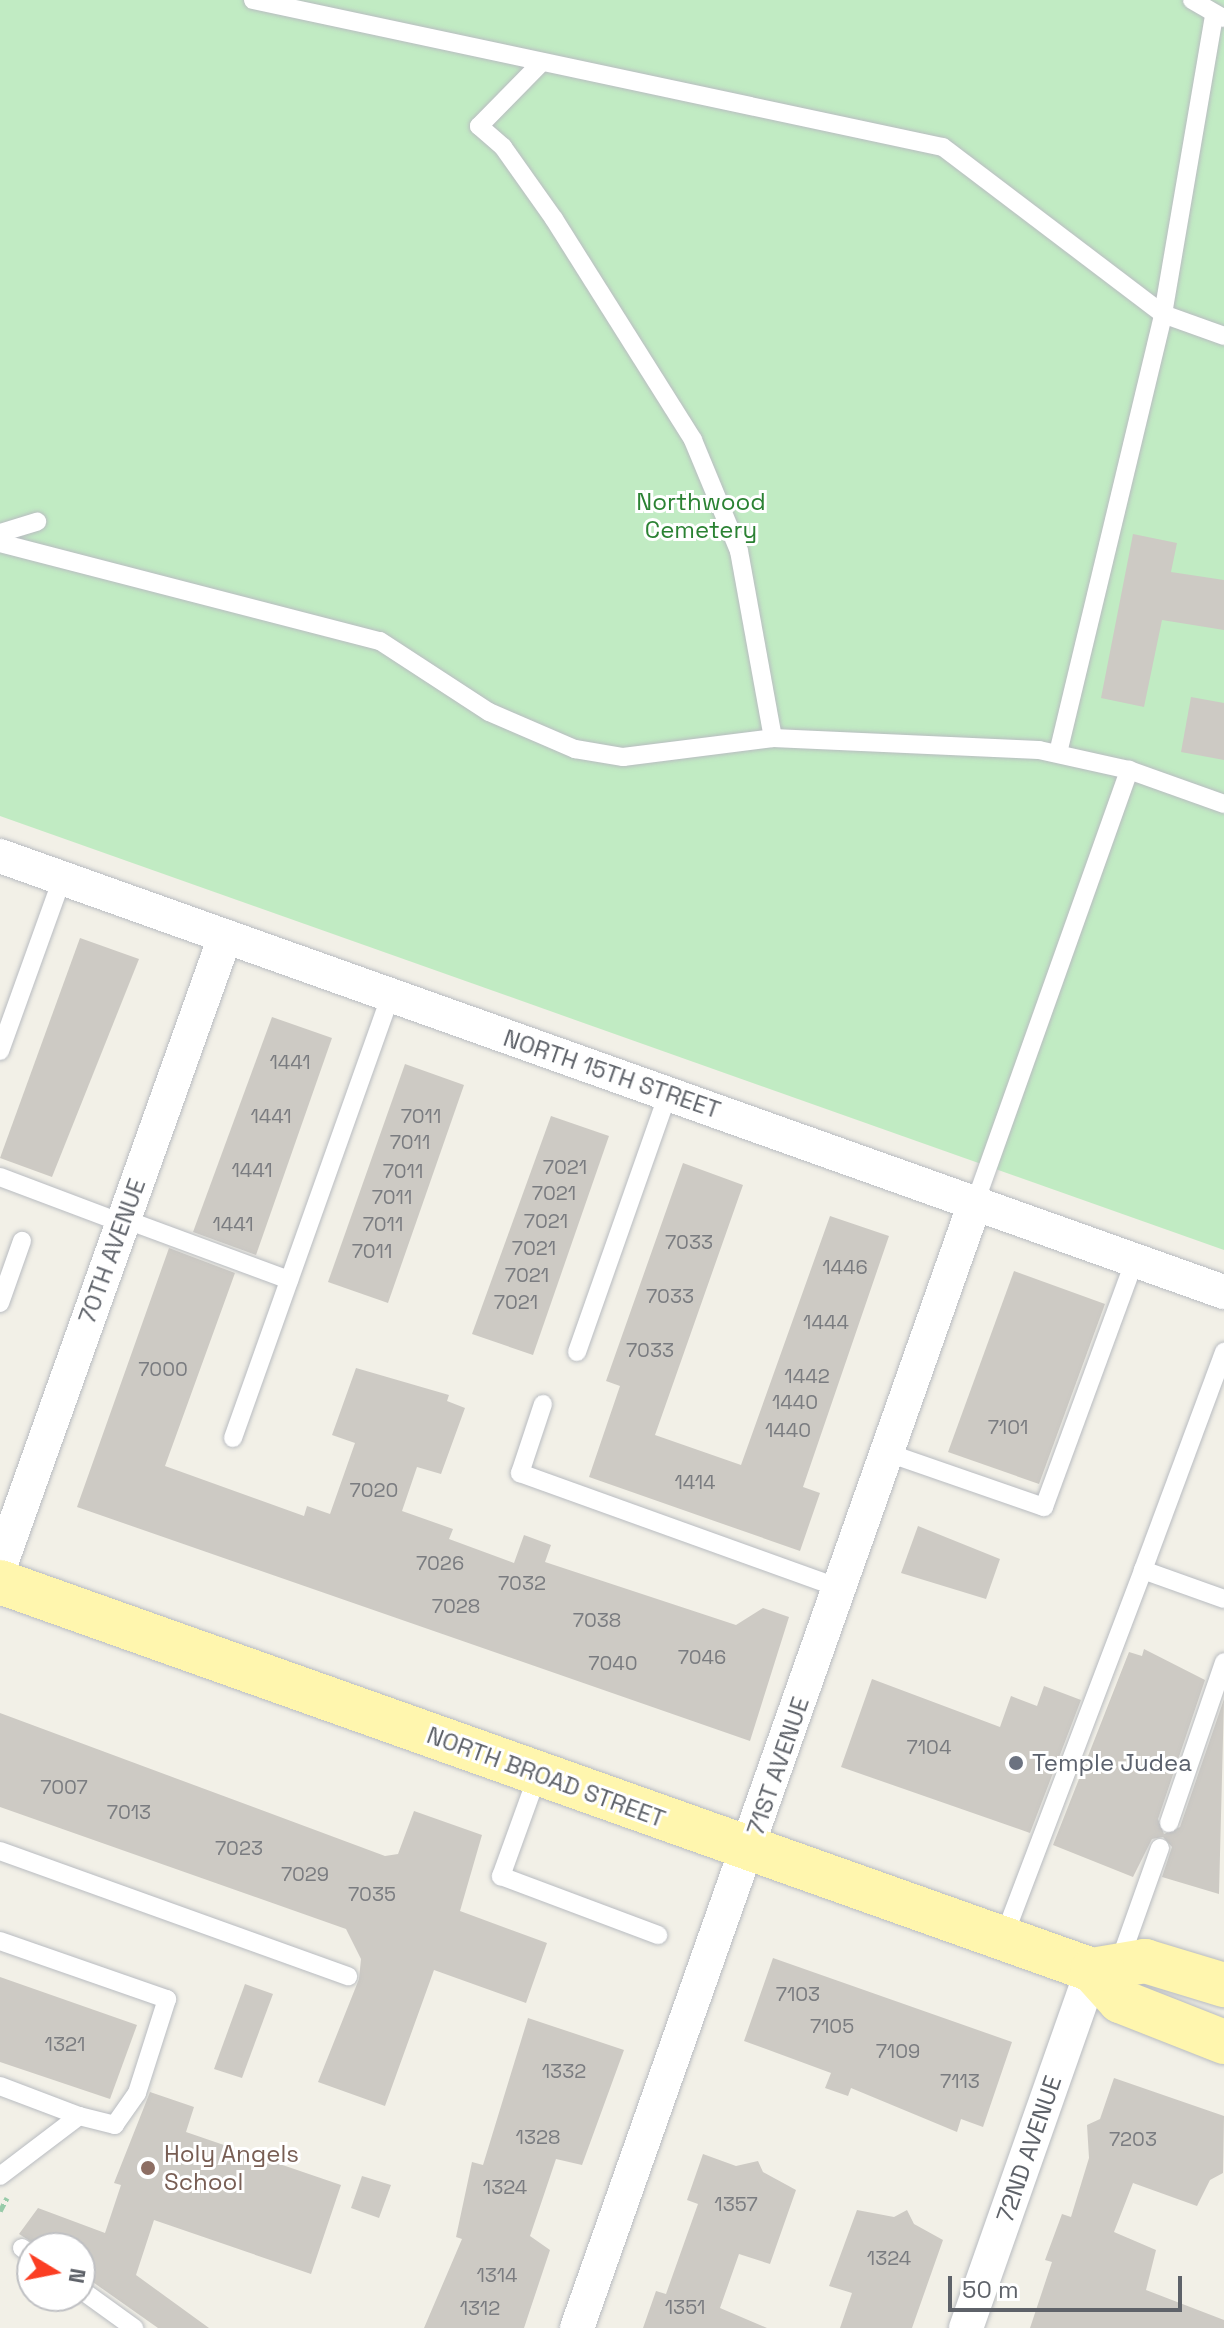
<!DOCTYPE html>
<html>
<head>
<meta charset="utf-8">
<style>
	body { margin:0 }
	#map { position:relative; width:1224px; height:2328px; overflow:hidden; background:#f2f0e7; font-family:"Space Grotesk",sans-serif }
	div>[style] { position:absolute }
	.green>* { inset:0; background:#c1ebc3 }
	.building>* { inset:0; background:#cdcac4 }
	.path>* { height:5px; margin-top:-2.5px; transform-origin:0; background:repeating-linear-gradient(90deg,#98cba9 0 8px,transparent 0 12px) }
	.roads { filter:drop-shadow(0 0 2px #b9bcc1) drop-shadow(0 0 2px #b9bcc1) }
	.service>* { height:18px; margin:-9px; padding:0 9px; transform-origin:9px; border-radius:9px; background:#fff }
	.minor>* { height:34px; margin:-17px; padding:0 17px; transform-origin:17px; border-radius:17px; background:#fff }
	.primary>* { height:44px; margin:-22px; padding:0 22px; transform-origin:22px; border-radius:22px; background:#fff6ae }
	.dots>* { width:22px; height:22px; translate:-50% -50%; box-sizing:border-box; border:4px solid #fff; border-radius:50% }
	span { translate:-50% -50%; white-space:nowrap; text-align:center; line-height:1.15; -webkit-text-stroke:6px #fff; paint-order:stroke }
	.number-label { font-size:20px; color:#7a7c80 }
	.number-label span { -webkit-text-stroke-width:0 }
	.park-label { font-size:24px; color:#2b8233 }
	.street-label { font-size:24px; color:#5e6269 }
	.worship-label { font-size:24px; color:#5b616d }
	.left { translate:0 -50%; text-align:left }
	.education-label { font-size:24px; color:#785e54 }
	.north { position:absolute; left:16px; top:2232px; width:80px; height:80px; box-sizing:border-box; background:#fff; border:2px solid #bfc0c3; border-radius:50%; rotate:100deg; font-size:22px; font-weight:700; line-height:32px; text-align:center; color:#5e6269 }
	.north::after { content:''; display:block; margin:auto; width:28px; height:36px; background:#fb3e23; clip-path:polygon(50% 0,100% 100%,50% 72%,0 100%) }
	.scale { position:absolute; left:948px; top:2276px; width:234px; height:36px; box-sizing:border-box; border:4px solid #5e6269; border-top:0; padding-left:10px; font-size:24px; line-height:28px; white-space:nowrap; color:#5e6269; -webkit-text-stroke:6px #fff; paint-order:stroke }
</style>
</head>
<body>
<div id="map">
	<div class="green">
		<div style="clip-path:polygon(0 0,1224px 0,1224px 1250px,0 816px)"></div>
	</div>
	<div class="building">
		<div style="clip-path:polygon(1133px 534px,1177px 543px,1171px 572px,1224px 580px,1224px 630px,1162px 620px,1144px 707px,1101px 698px)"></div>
		<div style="clip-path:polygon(1191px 697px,1224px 703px,1224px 760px,1181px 752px)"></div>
		<div style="clip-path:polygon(80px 938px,139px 959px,52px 1177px,0 1158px)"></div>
		<div style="clip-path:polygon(272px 1017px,332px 1038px,256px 1255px,193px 1232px)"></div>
		<div style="clip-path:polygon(405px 1064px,464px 1085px,388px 1303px,328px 1282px)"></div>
		<div style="clip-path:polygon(551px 1116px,609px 1136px,533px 1355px,472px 1334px)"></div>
		<div style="clip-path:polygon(683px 1163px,743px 1185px,655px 1435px,741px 1465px,830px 1216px,889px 1236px,803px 1487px,820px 1493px,800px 1551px,589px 1477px,620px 1386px,606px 1381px)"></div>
		<div style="clip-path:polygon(169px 1248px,235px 1273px,165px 1466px,304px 1516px,307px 1506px,330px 1514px,355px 1443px,332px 1435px,356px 1368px,449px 1395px,447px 1401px,465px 1408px,441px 1474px,417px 1467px,402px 1511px,453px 1529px,449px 1539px,514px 1563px,524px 1535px,551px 1545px,545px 1562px,736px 1625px,763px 1608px,789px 1617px,750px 1741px,77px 1507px)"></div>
		<div style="clip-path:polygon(1014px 1271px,1105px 1304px,1039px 1484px,948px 1452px)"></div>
		<div style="clip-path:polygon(918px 1526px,1000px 1559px,986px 1599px,901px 1573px)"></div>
		<div style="clip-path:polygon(1144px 1649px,1205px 1680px,1158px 1819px,1164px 1834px,1180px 1827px,1224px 1699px,1219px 1894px,1162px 1877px,1172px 1847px,1163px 1837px,1152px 1839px,1133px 1877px,1053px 1845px,1129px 1652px,1142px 1656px)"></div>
		<div style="clip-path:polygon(872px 1679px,1000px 1727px,1011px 1696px,1037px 1706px,1044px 1686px,1081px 1700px,1030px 1833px,841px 1767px)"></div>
		<div style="clip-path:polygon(0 1713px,385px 1856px,398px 1854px,414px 1811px,482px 1835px,460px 1911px,547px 1943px,526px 2003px,434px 1970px,385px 2106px,318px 2082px,359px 1979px,361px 1959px,346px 1929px,0 1807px)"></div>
		<div style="clip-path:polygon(773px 1958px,1012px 2042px,983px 2127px,961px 2119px,957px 2132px,851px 2088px,848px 2096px,825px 2088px,831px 2073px,744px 2041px)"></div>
		<div style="clip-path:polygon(0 1977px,137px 2025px,110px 2099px,0 2062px)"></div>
		<div style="clip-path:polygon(245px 1984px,273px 1994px,242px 2078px,214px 2069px)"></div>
		<div style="clip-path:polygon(528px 2018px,624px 2050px,582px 2165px,556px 2159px,530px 2236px,550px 2250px,524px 2328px,424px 2328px,462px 2239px,456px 2237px,472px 2162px,483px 2165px)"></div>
		<div style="clip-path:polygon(1114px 2078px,1224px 2116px,1223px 2173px,1210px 2180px,1197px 2206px,1133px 2183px,1114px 2232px,1156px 2250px,1146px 2290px,1224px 2320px,1224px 2328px,1030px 2328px,1052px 2262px,1045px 2260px,1062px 2214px,1071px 2217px,1089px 2158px,1087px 2125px,1100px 2119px)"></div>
		<div style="clip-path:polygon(150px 2092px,194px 2107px,186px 2132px,341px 2185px,311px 2274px,154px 2220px,136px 2275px,209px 2328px,158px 2328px,80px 2273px,80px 2248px,41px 2248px,19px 2234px,38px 2208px,105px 2233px,121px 2185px,114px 2183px)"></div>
		<div style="clip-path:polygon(703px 2154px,736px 2166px,758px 2161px,763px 2172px,796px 2190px,770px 2264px,739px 2254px,720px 2308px,767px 2328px,643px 2328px,656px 2291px,666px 2294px,698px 2204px,687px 2200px)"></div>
		<div style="clip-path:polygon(362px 2176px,391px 2185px,379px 2218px,351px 2208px)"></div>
		<div style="clip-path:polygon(857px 2210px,894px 2217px,907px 2210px,914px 2224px,943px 2240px,912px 2328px,840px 2328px,852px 2293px,829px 2286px)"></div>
	</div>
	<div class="path">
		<div style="left:0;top:2211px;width:15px;rotate:-62deg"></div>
	</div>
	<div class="roads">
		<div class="service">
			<div style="left:253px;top:0;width:705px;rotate:12.03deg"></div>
			<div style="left:943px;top:147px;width:276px;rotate:37.2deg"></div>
			<div style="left:1163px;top:314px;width:65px;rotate:19.8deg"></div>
			<div style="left:1192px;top:0;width:36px;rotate:30deg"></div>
			<div style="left:542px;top:62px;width:90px;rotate:134.5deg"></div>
			<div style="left:479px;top:126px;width:32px;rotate:41deg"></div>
			<div style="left:503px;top:147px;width:88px;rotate:54.7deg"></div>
			<div style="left:554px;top:219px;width:261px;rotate:57.8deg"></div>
			<div style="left:693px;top:440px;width:120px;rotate:67.5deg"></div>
			<div style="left:739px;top:551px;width:190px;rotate:79.7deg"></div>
			<div style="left:0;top:533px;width:39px;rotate:-17deg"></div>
			<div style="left:0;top:543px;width:392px;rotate:14.5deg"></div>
			<div style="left:380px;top:641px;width:130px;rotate:33.1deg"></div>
			<div style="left:489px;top:712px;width:94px;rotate:23.3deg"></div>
			<div style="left:575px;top:749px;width:49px;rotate:9.5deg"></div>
			<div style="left:623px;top:757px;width:151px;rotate:-7.2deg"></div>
			<div style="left:773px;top:738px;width:266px;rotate:2.6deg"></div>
			<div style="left:1039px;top:750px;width:92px;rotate:12.5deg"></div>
			<div style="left:1129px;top:770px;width:101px;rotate:19.7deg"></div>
			<div style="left:1058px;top:753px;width:451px;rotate:-76.5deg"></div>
			<div style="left:1163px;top:314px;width:301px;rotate:-80.3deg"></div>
			<div style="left:0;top:1051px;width:183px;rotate:-70.2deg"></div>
			<div style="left:0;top:1177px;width:130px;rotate:20.7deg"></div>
			<div style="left:975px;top:1203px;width:460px;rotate:-70.4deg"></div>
			<div style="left:124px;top:1219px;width:176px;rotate:20.3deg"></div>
			<div style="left:0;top:1303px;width:66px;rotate:-70.5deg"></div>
			<div style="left:577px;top:1352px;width:275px;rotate:-70.6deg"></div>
			<div style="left:543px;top:1404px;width:73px;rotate:108.4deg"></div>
			<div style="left:520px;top:1473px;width:340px;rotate:19.8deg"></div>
			<div style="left:233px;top:1438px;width:469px;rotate:-70.4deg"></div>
			<div style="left:888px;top:1453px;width:165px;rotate:19.1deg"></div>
			<div style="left:1044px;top:1507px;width:263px;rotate:-69.8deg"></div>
			<div style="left:1143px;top:1570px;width:233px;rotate:-69.6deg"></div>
			<div style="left:538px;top:1774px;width:109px;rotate:109.9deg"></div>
			<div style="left:501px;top:1876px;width:168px;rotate:20.6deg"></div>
			<div style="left:1169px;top:1823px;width:170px;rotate:-71.1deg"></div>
			<div style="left:0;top:1851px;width:370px;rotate:19.8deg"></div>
			<div style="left:1003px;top:1939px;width:395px;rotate:-69.2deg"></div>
			<div style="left:1143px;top:1570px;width:86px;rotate:19.7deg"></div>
			<div style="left:0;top:1941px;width:177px;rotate:19.2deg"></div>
			<div style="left:167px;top:1999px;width:99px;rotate:107.7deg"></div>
			<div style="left:137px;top:2093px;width:39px;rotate:125deg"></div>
			<div style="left:115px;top:2125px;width:37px;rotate:-166deg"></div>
			<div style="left:79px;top:2116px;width:99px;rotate:142.8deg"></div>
			<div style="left:1119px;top:1963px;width:122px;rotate:-70.4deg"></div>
			<div style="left:0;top:2086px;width:85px;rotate:20.8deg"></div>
			<div style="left:22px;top:2248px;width:12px;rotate:35deg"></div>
			<div style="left:80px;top:2289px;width:67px;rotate:35.8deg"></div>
		</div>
		<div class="minor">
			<div style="left:0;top:856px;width:1299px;rotate:19.61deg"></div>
			<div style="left:0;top:1566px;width:668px;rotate:-70.32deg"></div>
			<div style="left:577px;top:2328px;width:1193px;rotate:-70.52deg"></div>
			<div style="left:966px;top:2328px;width:380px;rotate:-70.6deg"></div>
		</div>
		<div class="primary">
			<div style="left:0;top:1582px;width:1159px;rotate:19.56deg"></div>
			<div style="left:1092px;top:1970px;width:42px;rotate:47.9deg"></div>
			<div style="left:1120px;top:2001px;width:112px;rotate:21.5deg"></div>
			<div style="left:1092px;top:1970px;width:54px;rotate:-9.6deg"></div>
			<div style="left:1145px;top:1961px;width:83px;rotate:16.9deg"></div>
		</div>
	</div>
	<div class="dots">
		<div style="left:1016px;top:1763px;background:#6b7280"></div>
		<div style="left:148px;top:2168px;background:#8d6e63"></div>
	</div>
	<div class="number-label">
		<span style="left:290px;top:1062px">1441</span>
		<span style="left:271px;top:1116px">1441</span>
		<span style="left:421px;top:1116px">7011</span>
		<span style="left:410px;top:1142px">7011</span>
		<span style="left:565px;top:1167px">7021</span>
		<span style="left:252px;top:1170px">1441</span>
		<span style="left:403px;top:1171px">7011</span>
		<span style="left:554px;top:1193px">7021</span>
		<span style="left:392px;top:1197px">7011</span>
		<span style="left:546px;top:1221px">7021</span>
		<span style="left:233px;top:1224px">1441</span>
		<span style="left:383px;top:1224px">7011</span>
		<span style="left:689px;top:1242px">7033</span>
		<span style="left:534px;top:1248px">7021</span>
		<span style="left:372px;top:1251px">7011</span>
		<span style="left:845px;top:1267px">1446</span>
		<span style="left:527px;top:1275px">7021</span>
		<span style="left:670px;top:1296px">7033</span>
		<span style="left:516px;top:1302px">7021</span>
		<span style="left:826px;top:1322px">1444</span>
		<span style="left:650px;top:1350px">7033</span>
		<span style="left:163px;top:1369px">7000</span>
		<span style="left:807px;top:1376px">1442</span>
		<span style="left:795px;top:1402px">1440</span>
		<span style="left:1008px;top:1427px">7101</span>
		<span style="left:788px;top:1430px">1440</span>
		<span style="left:695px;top:1482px">1414</span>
		<span style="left:374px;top:1490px">7020</span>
		<span style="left:440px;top:1563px">7026</span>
		<span style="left:522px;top:1583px">7032</span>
		<span style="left:456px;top:1606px">7028</span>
		<span style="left:597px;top:1620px">7038</span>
		<span style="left:702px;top:1657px">7046</span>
		<span style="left:613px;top:1663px">7040</span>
		<span style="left:929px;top:1747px">7104</span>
		<span style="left:64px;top:1787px">7007</span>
		<span style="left:129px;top:1812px">7013</span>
		<span style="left:239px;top:1848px">7023</span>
		<span style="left:305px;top:1874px">7029</span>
		<span style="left:372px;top:1894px">7035</span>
		<span style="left:798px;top:1994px">7103</span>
		<span style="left:832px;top:2026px">7105</span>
		<span style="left:65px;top:2044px">1321</span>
		<span style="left:898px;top:2051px">7109</span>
		<span style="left:564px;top:2071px">1332</span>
		<span style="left:960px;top:2081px">7113</span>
		<span style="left:538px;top:2137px">1328</span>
		<span style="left:1133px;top:2139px">7203</span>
		<span style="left:505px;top:2187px">1324</span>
		<span style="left:736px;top:2204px">1357</span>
		<span style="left:889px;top:2258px">1324</span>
		<span style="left:497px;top:2275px">1314</span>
		<span style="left:685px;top:2307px">1351</span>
		<span style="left:480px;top:2308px">1312</span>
	</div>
	<div class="park-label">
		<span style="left:701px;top:516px">Northwood<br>Cemetery</span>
	</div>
	<div class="street-label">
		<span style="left:612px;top:1074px;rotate:19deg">NORTH 15TH STREET</span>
		<span style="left:112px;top:1251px;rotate:-70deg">70TH AVENUE</span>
		<span style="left:778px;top:1766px;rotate:-71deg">71ST AVENUE</span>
		<span style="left:546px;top:1777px;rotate:20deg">NORTH BROAD STREET</span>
		<span style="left:1029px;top:2149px;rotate:-71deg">72ND AVENUE</span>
	</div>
	<div class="worship-label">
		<span class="left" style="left:1032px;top:1763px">Temple Judea</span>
	</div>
	<div class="education-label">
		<span class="left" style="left:164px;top:2168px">Holy Angels<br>School</span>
	</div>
	<div class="north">N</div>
	<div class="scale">50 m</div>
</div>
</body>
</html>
